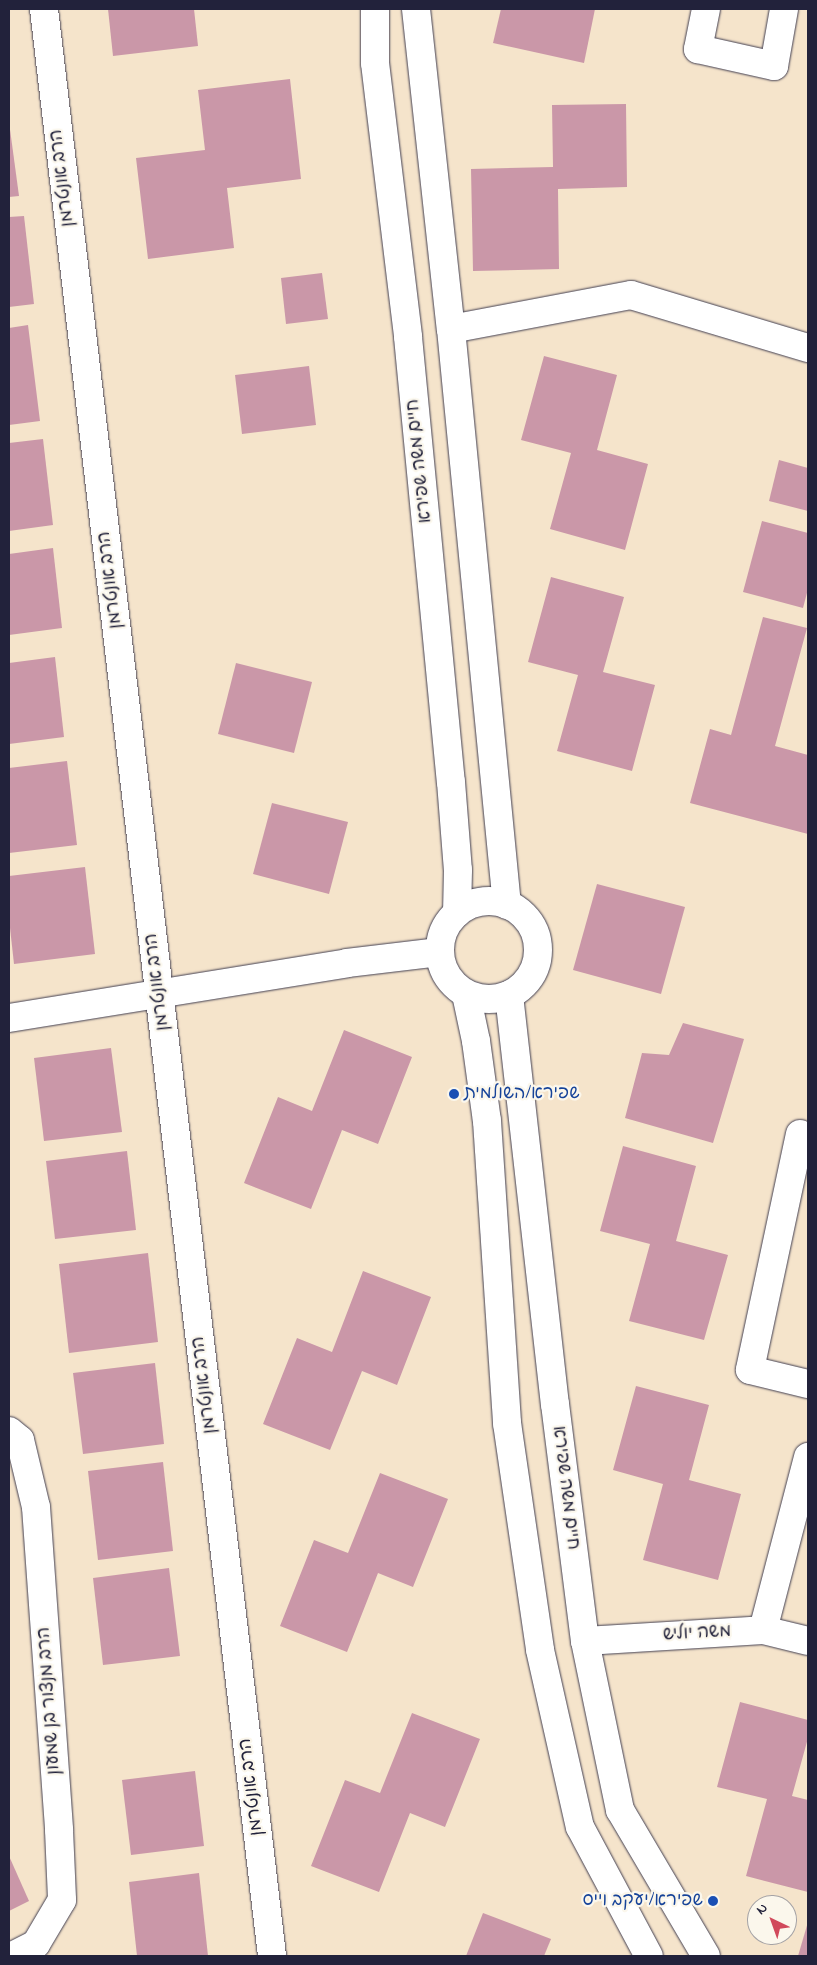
<!DOCTYPE html>
<html>
<head>
<meta charset="utf-8">
<style>
	body { margin:0 }
	#map { position:relative; width:817px; height:1965px; overflow:hidden; background:#f5e4cb; font-family:"Indie Flower","Playpen Sans Hebrew",sans-serif }
	div>[style] { position:absolute }
	.building>* { inset:0; background:#ca97a8 }
	.roads { filter:drop-shadow(0 0 1px #423f51) drop-shadow(0 0 1px #423f51) }
	.minor>* { height:28px; margin:-14px; padding:0 14px; transform-origin:14px; border-radius:14px; background:#fff }
	.tertiary>* { height:28px; margin:-14px; padding:0 14px; transform-origin:14px; border-radius:14px; background:#fff }
	.tertiary>.ring { margin:-14px; padding:0; box-sizing:content-box; background:none; border:28px solid #fff; border-radius:50% }
	.dots>* { width:14px; height:14px; translate:-50% -50%; box-sizing:border-box; border:2px solid #fbf7ec; border-radius:50% }
	span { translate:-50% -50%; white-space:nowrap; text-align:center; line-height:1.15; -webkit-text-stroke:4.5px #fbf7ec; paint-order:stroke }
	.street-label { font-size:18px; color:#22223b }
	.transit-label { font-size:18px; color:#164399 }
	.left { translate:0 -50%; text-align:left }
	.right { translate:-100% -50%; text-align:right }
	.frame { position:absolute; inset:0; border:10px solid #22223b; pointer-events:none }
	.north { position:absolute; left:747px; top:1895px; width:50px; height:50px; box-sizing:border-box; background:#fbf7ec; border:1px solid #a4a2a5; border-radius:50%; rotate:318deg; font-size:14px; font-weight:700; line-height:20px; text-align:center; color:#22223b }
	.north::after { content:''; display:block; margin:auto; width:18px; height:22px; background:#d1495b; clip-path:polygon(50% 0,100% 100%,50% 72%,0 100%) }
</style>
</head>
<body>
<div id="map">
	<div class="building">
		<div style="clip-path:polygon(108px 9px,194px 9px,198px 46px,113px 56px)"></div>
		<div style="clip-path:polygon(501px 9px,595px 9px,584px 63px,493px 43px)"></div>
		<div style="clip-path:polygon(290px 79px,301px 179px,227px 188px,234px 248px,148px 259px,136px 158px,205px 150px,198px 90px)"></div>
		<div style="clip-path:polygon(626px 104px,627px 187px,558px 189px,559px 269px,473px 271px,471px 169px,553px 167px,552px 105px)"></div>
		<div style="clip-path:polygon(9px 122px,19px 196px,9px 197px)"></div>
		<div style="clip-path:polygon(24px 216px,34px 304px,9px 307px,9px 217px)"></div>
		<div style="clip-path:polygon(322px 273px,328px 319px,286px 324px,281px 278px)"></div>
		<div style="clip-path:polygon(28px 325px,40px 421px,9px 425px,9px 328px)"></div>
		<div style="clip-path:polygon(544px 356px,617px 375px,597px 450px,648px 464px,625px 550px,550px 529px,571px 453px,521px 440px)"></div>
		<div style="clip-path:polygon(309px 366px,316px 425px,242px 434px,235px 375px)"></div>
		<div style="clip-path:polygon(43px 439px,53px 525px,9px 531px,9px 443px)"></div>
		<div style="clip-path:polygon(779px 460px,808px 468px,808px 511px,769px 501px)"></div>
		<div style="clip-path:polygon(762px 521px,808px 533px,808px 589px,803px 608px,743px 592px)"></div>
		<div style="clip-path:polygon(53px 548px,62px 628px,9px 635px,9px 554px)"></div>
		<div style="clip-path:polygon(551px 577px,624px 597px,603px 672px,655px 685px,632px 771px,557px 751px,578px 675px,528px 662px)"></div>
		<div style="clip-path:polygon(763px 617px,807px 628px,775px 746px,808px 755px,808px 834px,690px 803px,710px 729px,731px 735px)"></div>
		<div style="clip-path:polygon(55px 657px,64px 737px,9px 744px,9px 663px)"></div>
		<div style="clip-path:polygon(236px 663px,312px 682px,294px 753px,218px 734px)"></div>
		<div style="clip-path:polygon(67px 761px,77px 845px,9px 853px,9px 768px)"></div>
		<div style="clip-path:polygon(272px 803px,348px 822px,329px 894px,253px 874px)"></div>
		<div style="clip-path:polygon(85px 867px,95px 954px,14px 964px,9px 919px,9px 876px)"></div>
		<div style="clip-path:polygon(597px 884px,685px 907px,661px 994px,573px 970px)"></div>
		<div style="clip-path:polygon(683px 1023px,744px 1039px,713px 1143px,625px 1118px,642px 1053px,669px 1055px)"></div>
		<div style="clip-path:polygon(344px 1030px,412px 1057px,378px 1144px,342px 1130px,311px 1209px,244px 1183px,278px 1097px,312px 1111px)"></div>
		<div style="clip-path:polygon(111px 1048px,122px 1132px,44px 1141px,34px 1058px)"></div>
		<div style="clip-path:polygon(623px 1146px,696px 1166px,676px 1241px,728px 1255px,704px 1340px,629px 1321px,650px 1244px,600px 1231px)"></div>
		<div style="clip-path:polygon(127px 1151px,136px 1230px,55px 1239px,46px 1161px)"></div>
		<div style="clip-path:polygon(148px 1253px,158px 1342px,69px 1353px,59px 1264px)"></div>
		<div style="clip-path:polygon(363px 1271px,431px 1297px,397px 1385px,362px 1371px,330px 1450px,263px 1424px,297px 1338px,332px 1352px)"></div>
		<div style="clip-path:polygon(155px 1363px,164px 1444px,83px 1454px,73px 1373px)"></div>
		<div style="clip-path:polygon(636px 1386px,709px 1405px,689px 1480px,741px 1494px,718px 1580px,643px 1560px,663px 1484px,613px 1470px)"></div>
		<div style="clip-path:polygon(163px 1462px,173px 1551px,98px 1560px,88px 1471px)"></div>
		<div style="clip-path:polygon(380px 1473px,448px 1499px,413px 1587px,378px 1573px,347px 1652px,280px 1626px,314px 1540px,348px 1553px)"></div>
		<div style="clip-path:polygon(169px 1568px,180px 1656px,103px 1665px,93px 1578px)"></div>
		<div style="clip-path:polygon(740px 1702px,808px 1720px,808px 1738px,792px 1796px,808px 1800px,808px 1892px,746px 1876px,767px 1799px,717px 1787px)"></div>
		<div style="clip-path:polygon(412px 1713px,480px 1739px,445px 1827px,410px 1813px,379px 1892px,311px 1866px,345px 1780px,380px 1793px)"></div>
		<div style="clip-path:polygon(195px 1771px,204px 1846px,131px 1855px,122px 1780px)"></div>
		<div style="clip-path:polygon(9px 1856px,29px 1901px,9px 1911px)"></div>
		<div style="clip-path:polygon(199px 1873px,208px 1956px,137px 1956px,129px 1882px)"></div>
		<div style="clip-path:polygon(483px 1913px,551px 1939px,544px 1956px,466px 1956px)"></div>
		<div style="clip-path:polygon(808px 1922px,808px 1956px,798px 1956px)"></div>
	</div>
	<div class="roads">
		<div class="minor">
			<div style="left:44px;top:9px;width:1960px;rotate:83.32deg"></div>
			<div style="left:706px;top:9px;width:41px;rotate:101.3deg"></div>
			<div style="left:698px;top:49px;width:78px;rotate:12.6deg"></div>
			<div style="left:774px;top:66px;width:58px;rotate:-80deg"></div>
			<div style="left:451px;top:329px;width:183px;rotate:-10.7deg"></div>
			<div style="left:631px;top:295px;width:185px;rotate:16.7deg"></div>
			<div style="left:9px;top:1018px;width:342px;rotate:-9.2deg"></div>
			<div style="left:347px;top:963px;width:93px;rotate:-6.8deg"></div>
			<div style="left:800px;top:1134px;width:241px;rotate:102deg"></div>
			<div style="left:750px;top:1370px;width:60px;rotate:13.6deg"></div>
			<div style="left:9px;top:1431px;width:14px;rotate:39deg"></div>
			<div style="left:20px;top:1440px;width:69px;rotate:76.6deg"></div>
			<div style="left:36px;top:1507px;width:324px;rotate:85.9deg"></div>
			<div style="left:59px;top:1830px;width:70px;rotate:87.5deg"></div>
			<div style="left:62px;top:1900px;width:51px;rotate:120.6deg"></div>
			<div style="left:36px;top:1944px;width:27px;rotate:153deg"></div>
			<div style="left:763px;top:1630px;width:179px;rotate:-75.4deg"></div>
			<div style="left:585px;top:1641px;width:178px;rotate:-3.5deg"></div>
			<div style="left:763px;top:1630px;width:46px;rotate:13.7deg"></div>
		</div>
		<div class="tertiary">
			<div style="left:375px;top:9px;width:54px;rotate:90deg"></div>
			<div style="left:375px;top:63px;width:276px;rotate:83.1deg"></div>
			<div style="left:408px;top:337px;width:447px;rotate:84.5deg"></div>
			<div style="left:451px;top:782px;width:88px;rotate:85.5deg"></div>
			<div style="left:458px;top:870px;width:43px;rotate:91.3deg"></div>
			<div style="left:416px;top:9px;width:322px;rotate:83.8deg"></div>
			<div style="left:451px;top:329px;width:579px;rotate:84.45deg"></div>
			<div class="ring" style="left:440px;top:901px;width:70px;height:70px"></div>
			<div style="left:466px;top:994px;width:48px;rotate:78deg"></div>
			<div style="left:476px;top:1041px;width:81px;rotate:82.2deg"></div>
			<div style="left:487px;top:1121px;width:303px;rotate:86.2deg"></div>
			<div style="left:507px;top:1423px;width:229px;rotate:81.7deg"></div>
			<div style="left:540px;top:1650px;width:181px;rotate:77.3deg"></div>
			<div style="left:580px;top:1827px;width:146px;rotate:61.9deg"></div>
			<div style="left:509px;top:995px;width:412px;rotate:83.6deg"></div>
			<div style="left:555px;top:1404px;width:239px;rotate:82.8deg"></div>
			<div style="left:585px;top:1641px;width:173px;rotate:78.3deg"></div>
			<div style="left:620px;top:1810px;width:169px;rotate:59.5deg"></div>
		</div>
	</div>
	<div class="dots">
		<div style="left:454px;top:1094px;background:#1a4fb4"></div>
		<div style="left:713px;top:1901px;background:#1a4fb4"></div>
	</div>
	<div class="street-label">
		<span style="left:63px;top:178px;rotate:-97deg">הרב אונטרמן</span>
		<span style="left:420px;top:461px;rotate:-96deg">חיים משה שפירא</span>
		<span style="left:111px;top:580px;rotate:-97deg">הרב אונטרמן</span>
		<span style="left:158px;top:982px;rotate:-97deg">הרב אונטרמן</span>
		<span style="left:205px;top:1385px;rotate:-97deg">הרב אונטרמן</span>
		<span style="left:565px;top:1488px;rotate:83deg">חיים משה שפירא</span>
		<span style="left:697px;top:1634px;rotate:-3deg">משה יוליש</span>
		<span style="left:50px;top:1701px;rotate:-94deg">הרב מנצור בן שמעון</span>
		<span style="left:252px;top:1787px;rotate:-97deg">הרב אונטרמן</span>
	</div>
	<div class="transit-label">
		<span class="left" style="left:464px;top:1094px">שפירא/השולמית</span>
		<span class="right" style="left:703px;top:1901px">שפירא/יעקב וייס</span>
	</div>
	<div class="frame"></div>
	<div class="north">N</div>
</div>
</body>
</html>
